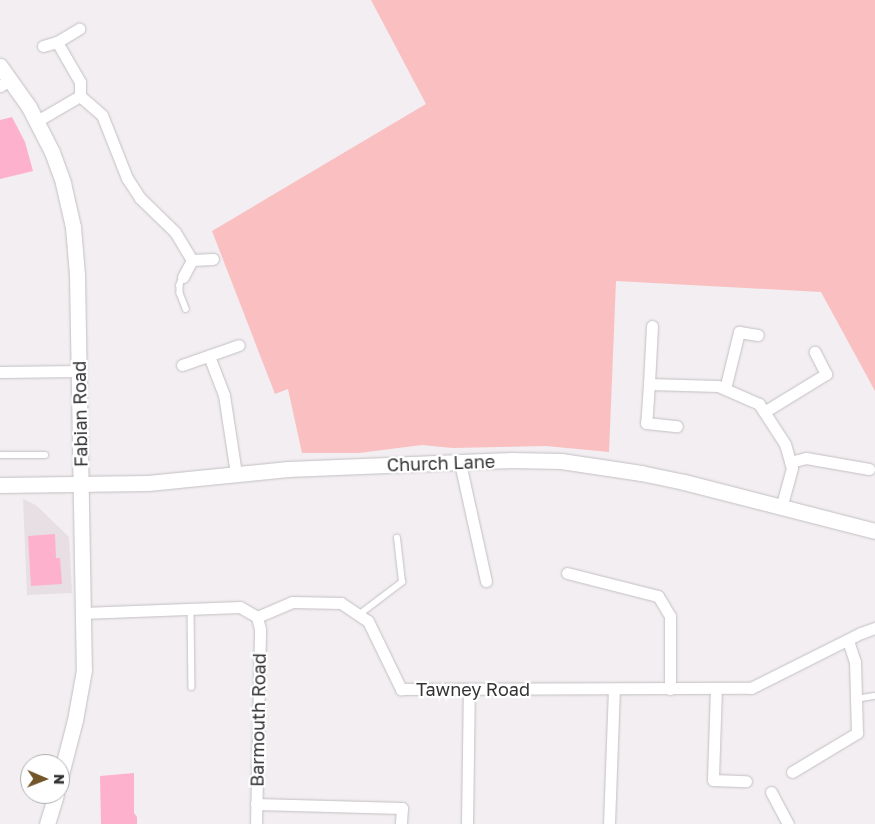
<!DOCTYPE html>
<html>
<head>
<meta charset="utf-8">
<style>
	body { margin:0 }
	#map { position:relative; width:875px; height:824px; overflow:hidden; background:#f2eef1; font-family:"Golos Text",sans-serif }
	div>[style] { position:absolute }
	.built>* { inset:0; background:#e8dfe5 }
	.green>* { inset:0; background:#fabfc1 }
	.building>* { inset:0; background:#fdb1cd }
	.roads { filter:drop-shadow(0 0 1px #c3bfc2) drop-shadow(0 0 1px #c3bfc2) }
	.service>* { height:5.5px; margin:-2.75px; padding:0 2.75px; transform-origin:2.75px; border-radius:2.75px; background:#fff }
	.minor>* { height:11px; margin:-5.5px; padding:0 5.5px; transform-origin:5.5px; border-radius:5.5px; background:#fff }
	.tertiary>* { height:15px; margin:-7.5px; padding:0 7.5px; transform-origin:7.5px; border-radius:7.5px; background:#fff }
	span { translate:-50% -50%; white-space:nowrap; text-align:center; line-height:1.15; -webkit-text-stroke:4.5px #fff; paint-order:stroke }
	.street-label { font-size:18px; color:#353435 }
	.north { position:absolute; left:20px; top:754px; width:50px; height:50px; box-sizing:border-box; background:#fff; border:1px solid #aeaeae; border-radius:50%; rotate:91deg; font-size:14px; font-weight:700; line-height:20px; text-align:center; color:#353435 }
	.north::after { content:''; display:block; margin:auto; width:18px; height:22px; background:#725629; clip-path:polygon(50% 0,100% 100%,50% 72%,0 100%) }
</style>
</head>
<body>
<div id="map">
	<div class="built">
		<div style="clip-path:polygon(23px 499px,36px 505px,69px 537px,72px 593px,27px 595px)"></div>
	</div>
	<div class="green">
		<div style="clip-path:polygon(371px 0,875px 0,875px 391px,821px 292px,616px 281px,609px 452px,546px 446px,453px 448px,422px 445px,359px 453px,302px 453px,288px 389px,275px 394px,212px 231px,426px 104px)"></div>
	</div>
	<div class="building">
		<div style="clip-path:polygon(12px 117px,25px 142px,33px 171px,0 179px,0 120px)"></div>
		<div style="clip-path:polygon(55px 534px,56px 558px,60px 558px,62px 584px,31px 586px,28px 536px)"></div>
		<div style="clip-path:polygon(134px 773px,134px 813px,137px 817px,137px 824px,101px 824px,100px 776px)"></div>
	</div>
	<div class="roads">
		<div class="service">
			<div style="left:183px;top:277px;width:9px;rotate:111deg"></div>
			<div style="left:180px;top:285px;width:8px;rotate:90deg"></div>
			<div style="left:180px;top:293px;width:17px;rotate:69deg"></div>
			<div style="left:0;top:455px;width:45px"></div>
			<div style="left:191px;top:610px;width:77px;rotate:89.3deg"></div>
			<div style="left:360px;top:614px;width:53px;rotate:-37.3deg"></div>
			<div style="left:402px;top:582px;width:44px;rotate:-96.5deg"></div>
			<div style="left:855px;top:699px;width:20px;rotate:-9deg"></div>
		</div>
		<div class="minor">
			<div style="left:43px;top:46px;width:15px;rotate:-16deg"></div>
			<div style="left:0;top:86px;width:13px;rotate:-32deg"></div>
			<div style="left:80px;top:96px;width:29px;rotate:41deg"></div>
			<div style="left:102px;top:115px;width:68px;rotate:68.4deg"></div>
			<div style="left:127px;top:178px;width:24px;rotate:57deg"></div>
			<div style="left:140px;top:198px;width:49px;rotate:44.2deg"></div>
			<div style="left:175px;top:232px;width:33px;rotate:59deg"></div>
			<div style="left:192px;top:260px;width:21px;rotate:-3deg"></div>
			<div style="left:37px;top:121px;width:50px;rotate:-30.2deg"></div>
			<div style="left:80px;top:96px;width:14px;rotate:-90deg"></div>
			<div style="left:80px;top:82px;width:46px;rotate:-119.9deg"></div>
			<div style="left:57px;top:42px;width:26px;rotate:-31deg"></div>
			<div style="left:183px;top:277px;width:19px;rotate:-62deg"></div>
			<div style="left:652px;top:326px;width:58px;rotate:93deg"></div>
			<div style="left:649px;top:384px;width:69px;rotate:1.7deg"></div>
			<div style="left:718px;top:386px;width:45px;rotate:23.7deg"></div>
			<div style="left:759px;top:404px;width:48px;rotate:57deg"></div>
			<div style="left:785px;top:444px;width:25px;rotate:74deg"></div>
			<div style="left:792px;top:468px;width:41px;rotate:105.4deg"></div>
			<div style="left:209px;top:356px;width:42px;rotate:69deg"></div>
			<div style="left:224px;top:395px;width:79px;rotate:81.3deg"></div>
			<div style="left:182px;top:365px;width:60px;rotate:-19.3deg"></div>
			<div style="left:0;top:372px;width:79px;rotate:-0.7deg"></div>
			<div style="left:649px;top:384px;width:39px;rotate:94deg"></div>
			<div style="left:646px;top:423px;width:31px;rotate:6deg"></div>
			<div style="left:725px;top:389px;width:59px;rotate:-76.2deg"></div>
			<div style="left:739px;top:332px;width:19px;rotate:9deg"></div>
			<div style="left:764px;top:412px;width:73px;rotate:-31.5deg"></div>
			<div style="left:826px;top:374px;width:25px;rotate:-117deg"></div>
			<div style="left:790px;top:462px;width:16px;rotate:-14deg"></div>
			<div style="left:806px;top:458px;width:64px;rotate:9.9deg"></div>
			<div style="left:460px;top:463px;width:121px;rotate:77.6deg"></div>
			<div style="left:567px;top:573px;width:94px;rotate:14.2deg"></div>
			<div style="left:658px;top:596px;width:23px;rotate:59deg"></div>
			<div style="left:670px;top:616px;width:73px;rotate:90deg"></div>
			<div style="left:82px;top:613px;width:158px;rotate:-2.2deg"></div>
			<div style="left:240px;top:607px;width:20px;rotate:30deg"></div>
			<div style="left:257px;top:617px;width:38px;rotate:-23deg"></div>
			<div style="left:292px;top:602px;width:49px;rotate:1.2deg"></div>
			<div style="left:341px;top:603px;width:32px;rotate:34deg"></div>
			<div style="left:368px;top:621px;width:76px;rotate:64.1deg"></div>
			<div style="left:401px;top:689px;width:350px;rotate:-0.2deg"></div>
			<div style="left:751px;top:688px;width:123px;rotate:-26.6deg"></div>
			<div style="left:861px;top:633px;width:15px;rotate:-20deg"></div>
			<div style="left:716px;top:688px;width:92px;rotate:91.9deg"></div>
			<div style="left:713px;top:780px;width:33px;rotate:2deg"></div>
			<div style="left:792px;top:772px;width:76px;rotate:-31deg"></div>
			<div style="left:857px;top:733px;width:71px;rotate:-91.6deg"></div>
			<div style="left:855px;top:662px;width:23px;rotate:-108deg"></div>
			<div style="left:771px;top:792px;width:36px;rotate:62deg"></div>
			<div style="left:256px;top:804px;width:146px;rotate:1.6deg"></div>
			<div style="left:402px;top:808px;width:16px;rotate:94deg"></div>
			<div style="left:256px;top:824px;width:195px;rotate:-88.8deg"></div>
			<div style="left:260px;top:629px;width:12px;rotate:-104deg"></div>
			<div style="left:467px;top:824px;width:135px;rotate:-89.2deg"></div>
			<div style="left:609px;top:824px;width:135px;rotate:-87.9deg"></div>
		</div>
		<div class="tertiary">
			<div style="left:0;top:66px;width:50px;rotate:54.7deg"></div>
			<div style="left:29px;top:107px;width:51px;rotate:62.9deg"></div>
			<div style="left:52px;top:152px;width:33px;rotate:70deg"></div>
			<div style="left:63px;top:183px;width:45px;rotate:77.2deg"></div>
			<div style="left:73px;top:227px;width:48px;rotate:85.2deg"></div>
			<div style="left:77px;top:275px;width:395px;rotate:89deg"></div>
			<div style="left:84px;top:670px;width:51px;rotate:100.2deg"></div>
			<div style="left:75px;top:720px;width:60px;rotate:104.5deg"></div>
			<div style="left:0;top:485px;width:148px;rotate:-0.8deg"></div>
			<div style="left:148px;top:483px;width:141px;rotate:-5.7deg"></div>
			<div style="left:288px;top:469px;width:223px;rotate:-2.3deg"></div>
			<div style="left:511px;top:460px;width:50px;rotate:1.1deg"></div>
			<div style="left:561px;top:461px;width:81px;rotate:8.5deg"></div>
			<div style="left:641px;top:473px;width:44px;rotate:11.8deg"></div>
			<div style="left:684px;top:482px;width:197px;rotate:14.4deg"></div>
			<div style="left:47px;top:824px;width:31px;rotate:-73deg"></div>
		</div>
	</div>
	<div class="street-label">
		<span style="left:80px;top:414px;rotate:-91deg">Fabian Road</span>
		<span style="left:441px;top:463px;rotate:-2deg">Church Lane</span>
		<span style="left:473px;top:689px">Tawney Road</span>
		<span style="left:258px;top:720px;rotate:-89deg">Barmouth Road</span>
	</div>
	<div class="north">N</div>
</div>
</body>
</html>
